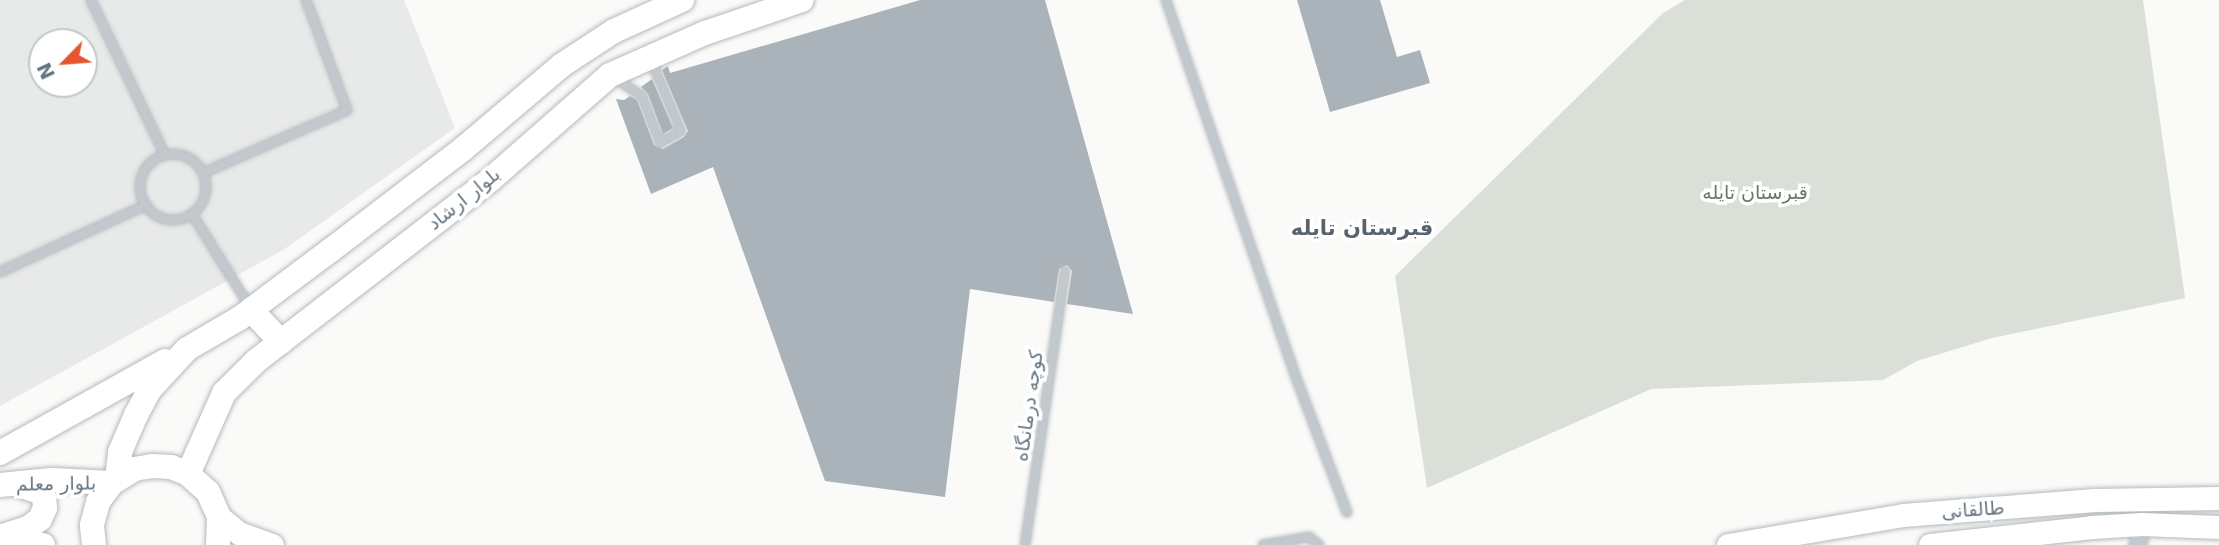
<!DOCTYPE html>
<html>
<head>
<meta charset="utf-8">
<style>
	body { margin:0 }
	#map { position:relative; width:2219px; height:545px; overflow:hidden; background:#fafaf8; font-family:"DejaVu Sans","Noto Sans Arabic",sans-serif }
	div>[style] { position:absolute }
	.built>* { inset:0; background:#e8e9e9 }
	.green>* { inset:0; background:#dadfd7 }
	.building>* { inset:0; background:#aab3b9 }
	.roads { filter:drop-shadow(0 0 2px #b3babf) drop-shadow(0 0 2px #b3babf) }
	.service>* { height:8px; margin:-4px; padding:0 4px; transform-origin:4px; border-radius:4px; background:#c3c8cc }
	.service>.ring { margin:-4px; padding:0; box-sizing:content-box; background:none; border:8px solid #c3c8cc; border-radius:50% }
	.minor>* { height:16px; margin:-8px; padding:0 8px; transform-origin:8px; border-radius:8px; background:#c3c8cc }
	.secondary>* { height:23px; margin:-11.5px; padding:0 11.5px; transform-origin:11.5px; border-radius:11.5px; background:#fff }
	.primary>* { height:24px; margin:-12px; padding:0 12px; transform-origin:12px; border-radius:12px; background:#fff }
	span { translate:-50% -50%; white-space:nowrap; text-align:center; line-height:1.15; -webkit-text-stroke:7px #fff; paint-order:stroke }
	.park-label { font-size:19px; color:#687a64 }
	.street-label { font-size:19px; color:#657683 }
	.neighbourhood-label { font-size:21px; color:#57646e; font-weight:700 }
	.north { position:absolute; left:28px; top:28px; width:70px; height:70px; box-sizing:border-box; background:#fff; border:2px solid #c1c8cd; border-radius:50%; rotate:245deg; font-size:19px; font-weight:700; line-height:28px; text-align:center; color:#657683 }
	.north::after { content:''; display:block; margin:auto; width:24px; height:32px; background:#e4572e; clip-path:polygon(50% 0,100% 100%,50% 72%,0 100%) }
</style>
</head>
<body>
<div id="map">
	<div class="built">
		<div style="clip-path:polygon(evenodd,0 0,404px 0,455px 128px,283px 250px,0 406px,0 0,42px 42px,84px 42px,84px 84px,42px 84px,42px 42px)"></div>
	</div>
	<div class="green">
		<div style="clip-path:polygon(1685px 0,2143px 0,2185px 298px,1992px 338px,1917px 361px,1883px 380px,1651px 389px,1427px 488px,1395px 276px,1663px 13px)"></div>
	</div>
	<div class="building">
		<div style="clip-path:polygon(920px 0,1045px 0,1133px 314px,1067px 304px,1072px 271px,1067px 265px,1059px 269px,1054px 302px,970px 289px,945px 497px,825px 481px,713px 167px,651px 194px,616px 99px,624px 100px,630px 96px,637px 100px,654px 145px,663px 149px,684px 137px,688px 131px,662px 70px,668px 66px,670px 73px)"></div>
		<div style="clip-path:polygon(1297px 0,1380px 0,1397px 57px,1420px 50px,1430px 83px,1330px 112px)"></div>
		<div style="clip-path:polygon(652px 79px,673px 128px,663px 134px,648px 94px,641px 87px)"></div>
	</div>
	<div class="roads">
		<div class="service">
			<div style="left:91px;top:0;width:172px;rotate:64.5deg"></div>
			<div style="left:1166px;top:0;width:393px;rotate:71deg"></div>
			<div style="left:1294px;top:372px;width:150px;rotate:69.3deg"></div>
			<div style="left:616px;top:79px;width:31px;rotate:33deg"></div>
			<div style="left:642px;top:96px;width:50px;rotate:69deg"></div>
			<div style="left:660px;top:143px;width:24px;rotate:-30deg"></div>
			<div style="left:681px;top:131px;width:77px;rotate:-112.9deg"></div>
			<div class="ring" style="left:140px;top:154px;width:58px;height:58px"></div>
			<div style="left:203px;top:173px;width:157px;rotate:-23.6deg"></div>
			<div style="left:347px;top:110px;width:117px;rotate:-110.4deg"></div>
			<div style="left:192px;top:214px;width:110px;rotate:58.1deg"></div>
			<div style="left:0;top:272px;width:161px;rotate:-24.7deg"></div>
			<div style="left:1025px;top:545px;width:277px;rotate:-81.7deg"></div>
			<div style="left:1263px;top:545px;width:47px;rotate:-9.9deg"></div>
			<div style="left:1309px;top:537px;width:13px;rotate:39deg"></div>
		</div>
		<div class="minor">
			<div style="left:2138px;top:545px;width:21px;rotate:-79deg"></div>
		</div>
		<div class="secondary">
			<div style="left:219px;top:517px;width:26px;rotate:39deg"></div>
			<div style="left:239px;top:533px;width:35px;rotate:20deg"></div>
			<div style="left:1728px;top:545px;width:178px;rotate:-9.7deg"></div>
			<div style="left:1903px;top:515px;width:192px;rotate:-4.5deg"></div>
			<div style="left:2094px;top:500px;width:125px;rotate:-0.9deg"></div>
			<div style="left:1930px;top:545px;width:163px;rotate:-6.3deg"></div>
			<div style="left:2092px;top:527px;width:50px;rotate:-3.4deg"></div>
			<div style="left:2142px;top:524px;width:77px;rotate:2.2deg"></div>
		</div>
		<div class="primary">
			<div style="left:251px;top:310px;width:44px;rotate:46.8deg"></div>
			<div style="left:0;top:453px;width:189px;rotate:-29.1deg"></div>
			<div style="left:188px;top:474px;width:89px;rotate:-66deg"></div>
			<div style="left:224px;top:393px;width:45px;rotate:-45deg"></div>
			<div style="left:256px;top:361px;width:296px;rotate:-37.7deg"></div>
			<div style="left:490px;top:180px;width:159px;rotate:-41.2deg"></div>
			<div style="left:610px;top:75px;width:104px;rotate:-23.9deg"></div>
			<div style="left:705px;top:33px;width:102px;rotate:-18.8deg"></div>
			<div style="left:117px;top:478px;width:26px;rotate:-83deg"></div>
			<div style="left:120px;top:452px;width:40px;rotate:-66.6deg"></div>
			<div style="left:136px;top:415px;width:30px;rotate:-62deg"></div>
			<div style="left:150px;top:389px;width:54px;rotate:-47.2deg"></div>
			<div style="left:187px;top:349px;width:61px;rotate:-30.3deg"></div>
			<div style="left:240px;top:318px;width:114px;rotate:-36.8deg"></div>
			<div style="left:331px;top:250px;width:166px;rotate:-37.4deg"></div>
			<div style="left:463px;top:149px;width:130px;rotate:-40.3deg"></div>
			<div style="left:562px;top:65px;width:62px;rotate:-33.2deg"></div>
			<div style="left:614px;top:31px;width:75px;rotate:-24.5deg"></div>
			<div style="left:0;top:485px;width:52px;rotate:-5.5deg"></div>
			<div style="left:52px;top:480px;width:60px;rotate:2.9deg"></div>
			<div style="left:3px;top:536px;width:26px;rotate:-18deg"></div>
			<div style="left:28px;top:528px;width:15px;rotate:-37deg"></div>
			<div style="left:40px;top:519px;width:12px;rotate:-66deg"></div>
			<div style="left:45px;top:508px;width:11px;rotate:-95deg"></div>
			<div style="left:44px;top:497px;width:6px;rotate:-129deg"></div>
			<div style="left:40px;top:492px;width:23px;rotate:-162deg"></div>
			<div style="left:4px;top:537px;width:40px;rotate:12deg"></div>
			<div style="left:94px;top:545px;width:20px;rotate:-96deg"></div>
			<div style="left:92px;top:525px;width:24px;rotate:-75deg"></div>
			<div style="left:98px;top:502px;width:24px;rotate:-54deg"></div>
			<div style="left:112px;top:483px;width:26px;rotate:-32deg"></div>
			<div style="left:134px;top:469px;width:18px;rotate:-9deg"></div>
			<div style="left:152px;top:466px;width:19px;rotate:3deg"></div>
			<div style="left:171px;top:467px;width:18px;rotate:22deg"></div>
			<div style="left:188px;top:474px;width:27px;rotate:42deg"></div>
			<div style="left:208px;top:492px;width:27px;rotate:66deg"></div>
			<div style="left:219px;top:517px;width:28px;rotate:92deg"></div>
		</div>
	</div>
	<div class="park-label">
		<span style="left:1755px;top:193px">قبرستان تایله</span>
	</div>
	<div class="street-label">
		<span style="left:464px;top:199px;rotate:-39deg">بلوار ارشاد</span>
		<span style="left:1029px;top:406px;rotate:-82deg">کوچه درمانگاه</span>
		<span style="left:56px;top:484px;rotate:-1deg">بلوار معلم</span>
		<span style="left:1973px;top:510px;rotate:-4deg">طالقانی</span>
	</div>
	<div class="neighbourhood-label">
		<span style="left:1362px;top:228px">قبرستان تایله</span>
	</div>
	<div class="north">N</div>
</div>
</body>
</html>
